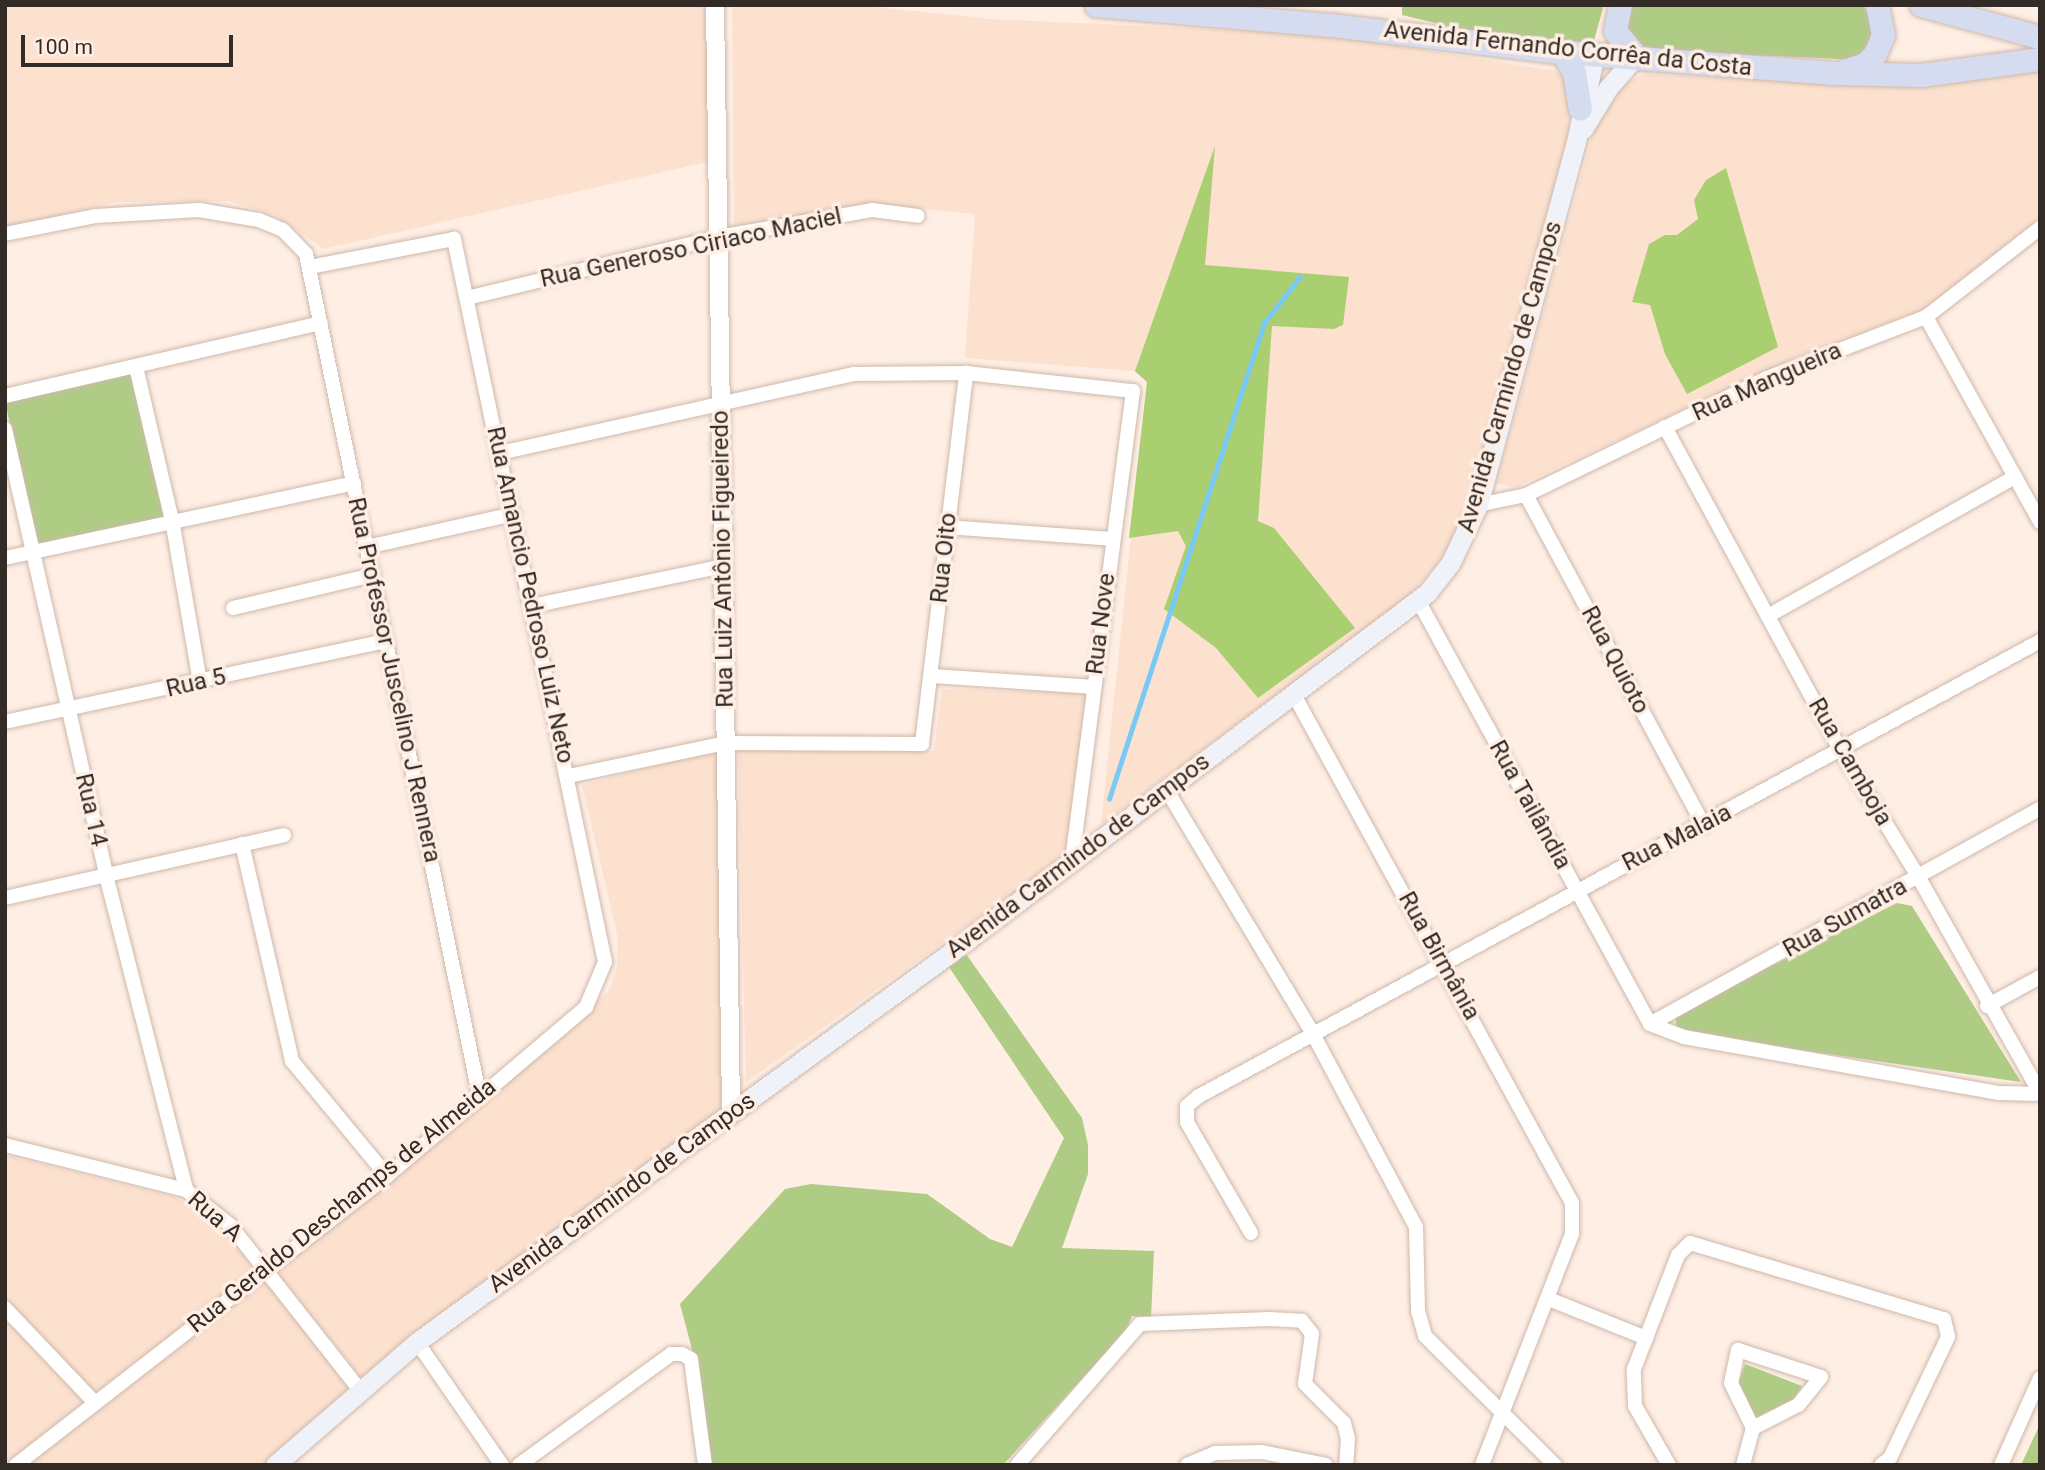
<!DOCTYPE html>
<html>
<head>
<meta charset="utf-8">
<style>
	body { margin:0 }
	#map { position:relative; width:2045px; height:1470px; overflow:hidden; background:#ffeee4; font-family:Roboto,sans-serif }
	div>[style] { position:absolute }
	.built>* { inset:0; background:#fde1cf }
	.green>* { inset:0; background:#afcc85 }
	.forest>* { inset:0; background:#aacf71 }
	.stream>* { height:4.5px; margin:-2.25px; padding:0 2.25px; transform-origin:2.25px; border-radius:2.25px; background:#79c9f7 }
	.roads { filter:drop-shadow(0 0 2px #cdb9ac) drop-shadow(0 0 2px #cdb9ac) }
	.minor>* { height:14px; margin:-7px; padding:0 7px; transform-origin:7px; border-radius:7px; background:#fff }
	.tertiary>* { height:18px; margin:-9px; padding:0 9px; transform-origin:9px; border-radius:9px; background:#fff }
	.secondary>* { height:19px; margin:-9.5px; padding:0 9.5px; transform-origin:9.5px; border-radius:9.5px; background:#eff2f9 }
	.trunk>* { height:23px; margin:-11.5px; padding:0 11.5px; transform-origin:11.5px; border-radius:11.5px; background:#d6dcef }
	span { translate:-50% -50%; white-space:nowrap; text-align:center; line-height:1.15; -webkit-text-stroke:7px #ffeee4; paint-order:stroke }
	.street-label { font-size:24px; color:#332b26 }
	.frame { position:absolute; inset:0; border:7px solid #332b26; pointer-events:none }
	.scale { position:absolute; left:21px; top:35px; width:212px; height:32px; box-sizing:border-box; border:4px solid #332b26; border-top:0; padding-left:9px; font-size:21px; line-height:24px; white-space:nowrap; color:#332b26; -webkit-text-stroke:5px #ffeee4; paint-order:stroke }
</style>
</head>
<body>
<div id="map">
	<div class="built">
		<div style="clip-path:polygon(5px 5px,708px 5px,712px 161px,324px 249px,274px 215px,228px 201px,117px 202px,5px 227px)"></div>
		<div style="clip-path:polygon(732px 5px,859px 5px,989px 19px,1321px 34px,1563px 72px,1573px 84px,1570px 130px,1482px 457px,1454px 543px,1408px 598px,1101px 824px,1147px 382px,1134px 371px,965px 358px,975px 214px,869px 203px,734px 226px)"></div>
		<div style="clip-path:polygon(2040px 67px,2040px 216px,1931px 307px,1801px 355px,1516px 487px,1496px 484px,1598px 115px,1621px 85px,1644px 74px,1907px 86px)"></div>
		<div style="clip-path:polygon(942px 689px,1087px 693px,1067px 855px,746px 1082px,738px 750px,934px 751px)"></div>
		<div style="clip-path:polygon(722px 749px,726px 1108px,362px 1379px,276px 1271px,609px 991px,617px 967px,618px 938px,582px 785px)"></div>
		<div style="clip-path:polygon(5px 1155px,174px 1197px,201px 1209px,232px 1238px,255px 1272px,93px 1394px,5px 1301px)"></div>
		<div style="clip-path:polygon(267px 1281px,351px 1390px,268px 1465px,28px 1465px)"></div>
		<div style="clip-path:polygon(5px 1319px,84px 1402px,5px 1464px)"></div>
	</div>
	<div class="green">
		<div style="clip-path:polygon(1402px 5px,1604px 5px,1591px 51px,1490px 36px,1402px 15px)"></div>
		<div style="clip-path:polygon(1629px 5px,1863px 5px,1879px 29px,1859px 60px,1640px 50px,1621px 17px)"></div>
		<div style="clip-path:polygon(131px 372px,164px 518px,36px 547px,5px 401px)"></div>
		<div style="clip-path:polygon(1897px 903px,1912px 906px,2021px 1082px,1677px 1032px,1675px 1014px)"></div>
		<div style="clip-path:polygon(966px 954px,1082px 1118px,1088px 1145px,1088px 1174px,1062px 1248px,1154px 1251px,1151px 1318px,1132px 1316px,1126px 1331px,1003px 1465px,708px 1465px,694px 1357px,680px 1304px,785px 1189px,811px 1184px,927px 1194px,990px 1239px,1012px 1247px,1064px 1138px,949px 967px)"></div>
		<div style="clip-path:polygon(1745px 1364px,1802px 1386px,1793px 1400px,1755px 1418px,1737px 1388px)"></div>
		<div style="clip-path:polygon(2040px 1424px,2040px 1465px,2021px 1465px)"></div>
	</div>
	<div class="forest">
		<div style="clip-path:polygon(1215px 146px,1205px 265px,1349px 277px,1343px 325px,1334px 329px,1272px 326px,1258px 521px,1274px 528px,1355px 628px,1258px 698px,1216px 648px,1164px 609px,1186px 546px,1178px 531px,1129px 538px,1147px 382px,1135px 371px)"></div>
		<div style="clip-path:polygon(1726px 168px,1778px 347px,1687px 394px,1665px 354px,1650px 305px,1632px 302px,1649px 244px,1665px 235px,1677px 235px,1698px 219px,1694px 200px,1706px 180px)"></div>
	</div>
	<div class="stream">
		<div style="left:1109px;top:799px;width:501px;rotate:-71.96deg"></div>
		<div style="left:1264px;top:323px;width:58px;rotate:-52deg"></div>
	</div>
	<div class="roads">
		<div class="minor">
			<div style="left:5px;top:234px;width:93px;rotate:-11.2deg"></div>
			<div style="left:96px;top:216px;width:103px;rotate:-3.3deg"></div>
			<div style="left:199px;top:210px;width:61px;rotate:9.5deg"></div>
			<div style="left:259px;top:220px;width:26px;rotate:23deg"></div>
			<div style="left:283px;top:230px;width:33px;rotate:46deg"></div>
			<div style="left:306px;top:254px;width:858px;rotate:78.36deg"></div>
			<div style="left:467px;top:298px;width:259px;rotate:-13.6deg"></div>
			<div style="left:719px;top:237px;width:155px;rotate:-10deg"></div>
			<div style="left:872px;top:210px;width:46px;rotate:7.4deg"></div>
			<div style="left:1926px;top:317px;width:235px;rotate:60.9deg"></div>
			<div style="left:136px;top:367px;width:157px;rotate:76.8deg"></div>
			<div style="left:172px;top:520px;width:164px;rotate:80.2deg"></div>
			<div style="left:5px;top:396px;width:324px;rotate:-13deg"></div>
			<div style="left:1665px;top:427px;width:369px;rotate:61.5deg"></div>
			<div style="left:1841px;top:751px;width:149px;rotate:58.4deg"></div>
			<div style="left:1919px;top:878px;width:247px;rotate:60.6deg"></div>
			<div style="left:5px;top:429px;width:457px;rotate:77.2deg"></div>
			<div style="left:106px;top:875px;width:325px;rotate:75.7deg"></div>
			<div style="left:500px;top:453px;width:363px;rotate:-12.6deg"></div>
			<div style="left:854px;top:374px;width:112px;rotate:-0.5deg"></div>
			<div style="left:966px;top:373px;width:168px;rotate:6.2deg"></div>
			<div style="left:1133px;top:391px;width:471px;rotate:97.4deg"></div>
			<div style="left:1526px;top:495px;width:376px;rotate:61.7deg"></div>
			<div style="left:1478px;top:505px;width:49px;rotate:-11.8deg"></div>
			<div style="left:1526px;top:495px;width:268px;rotate:-25.9deg"></div>
			<div style="left:1767px;top:378px;width:170px;rotate:-21deg"></div>
			<div style="left:1926px;top:317px;width:145px;rotate:-38deg"></div>
			<div style="left:946px;top:527px;width:166px;rotate:4.1deg"></div>
			<div style="left:367px;top:547px;width:150px;rotate:-12.7deg"></div>
			<div style="left:5px;top:558px;width:357px;rotate:-12.1deg"></div>
			<div style="left:1419px;top:602px;width:481px;rotate:61.3deg"></div>
			<div style="left:532px;top:606px;width:196px;rotate:-11.8deg"></div>
			<div style="left:233px;top:608px;width:144px;rotate:-13.3deg"></div>
			<div style="left:1768px;top:616px;width:283px;rotate:-29.4deg"></div>
			<div style="left:932px;top:676px;width:160px;rotate:3.9deg"></div>
			<div style="left:1293px;top:693px;width:581px;rotate:61.32deg"></div>
			<div style="left:1572px;top:1203px;width:31px;rotate:90deg"></div>
			<div style="left:1572px;top:1234px;width:248px;rotate:111.3deg"></div>
			<div style="left:5px;top:722px;width:390px;rotate:-12deg"></div>
			<div style="left:569px;top:776px;width:160px;rotate:-11.9deg"></div>
			<div style="left:726px;top:743px;width:196px;rotate:0.3deg"></div>
			<div style="left:922px;top:744px;width:374px;rotate:-83.2deg"></div>
			<div style="left:1166px;top:789px;width:286px;rotate:59deg"></div>
			<div style="left:1313px;top:1034px;width:219px;rotate:61.9deg"></div>
			<div style="left:1416px;top:1227px;width:84px;rotate:88.6deg"></div>
			<div style="left:1418px;top:1311px;width:26px;rotate:74deg"></div>
			<div style="left:1425px;top:1336px;width:183px;rotate:44.8deg"></div>
			<div style="left:242px;top:844px;width:223px;rotate:77deg"></div>
			<div style="left:292px;top:1061px;width:149px;rotate:50.4deg"></div>
			<div style="left:5px;top:898px;width:286px;rotate:-12.7deg"></div>
			<div style="left:1987px;top:1006px;width:60px;rotate:-28.7deg"></div>
			<div style="left:1650px;top:1024px;width:445px;rotate:-28.9deg"></div>
			<div style="left:1650px;top:1024px;width:36px;rotate:21deg"></div>
			<div style="left:1684px;top:1037px;width:320px;rotate:10.1deg"></div>
			<div style="left:1999px;top:1093px;width:41px;rotate:1.4deg"></div>
			<div style="left:5px;top:1145px;width:187px;rotate:14deg"></div>
			<div style="left:186px;top:1190px;width:56px;rotate:38.5deg"></div>
			<div style="left:230px;top:1225px;width:209px;rotate:51.8deg"></div>
			<div style="left:1251px;top:1233px;width:128px;rotate:-120deg"></div>
			<div style="left:1187px;top:1122px;width:16px;rotate:-90deg"></div>
			<div style="left:1187px;top:1106px;width:16px;rotate:-40deg"></div>
			<div style="left:1199px;top:1096px;width:956px;rotate:-28.41deg"></div>
			<div style="left:1549px;top:1299px;width:105px;rotate:21.9deg"></div>
			<div style="left:5px;top:1308px;width:131px;rotate:46.5deg"></div>
			<div style="left:417px;top:1342px;width:150px;rotate:55.4deg"></div>
			<div style="left:16px;top:1465px;width:470px;rotate:-37.9deg"></div>
			<div style="left:387px;top:1176px;width:261px;rotate:-40.3deg"></div>
			<div style="left:586px;top:1007px;width:49px;rotate:-67.1deg"></div>
			<div style="left:605px;top:962px;width:739px;rotate:-101.8deg"></div>
			<div style="left:454px;top:239px;width:147px;rotate:169deg"></div>
			<div style="left:519px;top:1465px;width:188px;rotate:-36.1deg"></div>
			<div style="left:671px;top:1354px;width:11px"></div>
			<div style="left:682px;top:1354px;width:10px;rotate:29deg"></div>
			<div style="left:691px;top:1359px;width:107px;rotate:82.5deg"></div>
			<div style="left:1017px;top:1465px;width:187px;rotate:-48.9deg"></div>
			<div style="left:1140px;top:1324px;width:129px;rotate:-2.2deg"></div>
			<div style="left:1269px;top:1319px;width:33px;rotate:3deg"></div>
			<div style="left:1302px;top:1321px;width:16px;rotate:52deg"></div>
			<div style="left:1312px;top:1334px;width:50px;rotate:98deg"></div>
			<div style="left:1305px;top:1384px;width:55px;rotate:45deg"></div>
			<div style="left:1344px;top:1423px;width:16px;rotate:76deg"></div>
			<div style="left:1348px;top:1439px;width:26px;rotate:94deg"></div>
			<div style="left:1187px;top:1465px;width:30px;rotate:-23deg"></div>
			<div style="left:1215px;top:1453px;width:47px;rotate:-1.2deg"></div>
			<div style="left:1262px;top:1452px;width:65px;rotate:11.5deg"></div>
			<div style="left:1669px;top:1465px;width:68px;rotate:-120deg"></div>
			<div style="left:1635px;top:1406px;width:37px;rotate:-92deg"></div>
			<div style="left:1634px;top:1369px;width:122px;rotate:-68.9deg"></div>
			<div style="left:1678px;top:1255px;width:17px;rotate:-45deg"></div>
			<div style="left:1690px;top:1243px;width:265px;rotate:16.7deg"></div>
			<div style="left:1944px;top:1319px;width:18px;rotate:77deg"></div>
			<div style="left:1948px;top:1337px;width:134px;rotate:115.6deg"></div>
			<div style="left:1890px;top:1458px;width:11px;rotate:142deg"></div>
			<div style="left:1743px;top:1465px;width:38px;rotate:-75deg"></div>
			<div style="left:1753px;top:1428px;width:50px;rotate:-116.1deg"></div>
			<div style="left:1731px;top:1383px;width:34px;rotate:-78deg"></div>
			<div style="left:1738px;top:1350px;width:87px;rotate:18deg"></div>
			<div style="left:1821px;top:1377px;width:36px;rotate:129deg"></div>
			<div style="left:1798px;top:1405px;width:51px;rotate:152.9deg"></div>
			<div style="left:2001px;top:1465px;width:95px;rotate:-65.9deg"></div>
		</div>
		<div class="tertiary">
			<div style="left:715px;top:5px;width:1108px;rotate:89.17deg"></div>
		</div>
		<div class="secondary">
			<div style="left:1583px;top:129px;width:48px;rotate:-58.6deg"></div>
			<div style="left:1608px;top:88px;width:43px;rotate:-48.8deg"></div>
			<div style="left:275px;top:1465px;width:188px;rotate:-40.9deg"></div>
			<div style="left:417px;top:1342px;width:660px;rotate:-36.12deg"></div>
			<div style="left:950px;top:953px;width:598px;rotate:-37.04deg"></div>
			<div style="left:1427px;top:593px;width:37px;rotate:-52deg"></div>
			<div style="left:1450px;top:564px;width:65px;rotate:-64.6deg"></div>
			<div style="left:1478px;top:505px;width:376px;rotate:-74.9deg"></div>
			<div style="left:1576px;top:142px;width:91px;rotate:-77.9deg"></div>
		</div>
		<div class="trunk">
			<div style="left:1096px;top:5px;width:236px;rotate:4.9deg"></div>
			<div style="left:1331px;top:25px;width:233px;rotate:6.7deg"></div>
			<div style="left:1562px;top:52px;width:276px;rotate:4.4deg"></div>
			<div style="left:1837px;top:73px;width:84px;rotate:1.4deg"></div>
			<div style="left:1921px;top:75px;width:120px;rotate:-7.7deg"></div>
			<div style="left:1620px;top:5px;width:26px;rotate:101deg"></div>
			<div style="left:1615px;top:31px;width:33px;rotate:50deg"></div>
			<div style="left:1921px;top:5px;width:123px;rotate:15.1deg"></div>
			<div style="left:1562px;top:52px;width:23px;rotate:59deg"></div>
			<div style="left:1574px;top:72px;width:37px;rotate:81deg"></div>
			<div style="left:1844px;top:71px;width:22px;rotate:-18deg"></div>
			<div style="left:1865px;top:64px;width:14px;rotate:-45deg"></div>
			<div style="left:1875px;top:54px;width:21px;rotate:-67deg"></div>
			<div style="left:1883px;top:35px;width:31px;rotate:-101deg"></div>
		</div>
	</div>
	<div class="street-label">
		<span style="left:1568px;top:49px;rotate:6deg">Avenida Fernando Corrêa da Costa</span>
		<span style="left:691px;top:248px;rotate:-12deg">Rua Generoso Ciriaco Maciel</span>
		<span style="left:1510px;top:377px;rotate:-74deg">Avenida Carmindo de Campos</span>
		<span style="left:1767px;top:382px;rotate:-24deg">Rua Mangueira</span>
		<span style="left:944px;top:558px;rotate:-84deg">Rua Oito</span>
		<span style="left:723px;top:559px;rotate:-91deg">Rua Luiz Antônio Figueiredo</span>
		<span style="left:530px;top:595px;rotate:78deg">Rua Amancio Pedroso Luiz Neto</span>
		<span style="left:1101px;top:624px;rotate:-83deg">Rua Nove</span>
		<span style="left:1615px;top:660px;rotate:62deg">Rua Quioto</span>
		<span style="left:394px;top:680px;rotate:78deg">Rua Professor Juscelino J Rennera</span>
		<span style="left:196px;top:683px;rotate:-13deg">Rua 5</span>
		<span style="left:1850px;top:762px;rotate:60deg">Rua Camboja</span>
		<span style="left:1530px;top:805px;rotate:61deg">Rua Tailândia</span>
		<span style="left:91px;top:810px;rotate:77deg">Rua 14</span>
		<span style="left:1677px;top:838px;rotate:-27deg">Rua Malaia</span>
		<span style="left:1078px;top:856px;rotate:-37deg">Avenida Carmindo de Campos</span>
		<span style="left:1845px;top:918px;rotate:-29deg">Rua Sumatra</span>
		<span style="left:1439px;top:956px;rotate:61deg">Rua Birmânia</span>
		<span style="left:622px;top:1193px;rotate:-36deg">Avenida Carmindo de Campos</span>
		<span style="left:342px;top:1206px;rotate:-39deg">Rua Geraldo Deschamps de Almeida</span>
		<span style="left:215px;top:1217px;rotate:41deg">Rua A</span>
	</div>
	<div class="frame"></div>
	<div class="scale">100 m</div>
</div>
</body>
</html>
